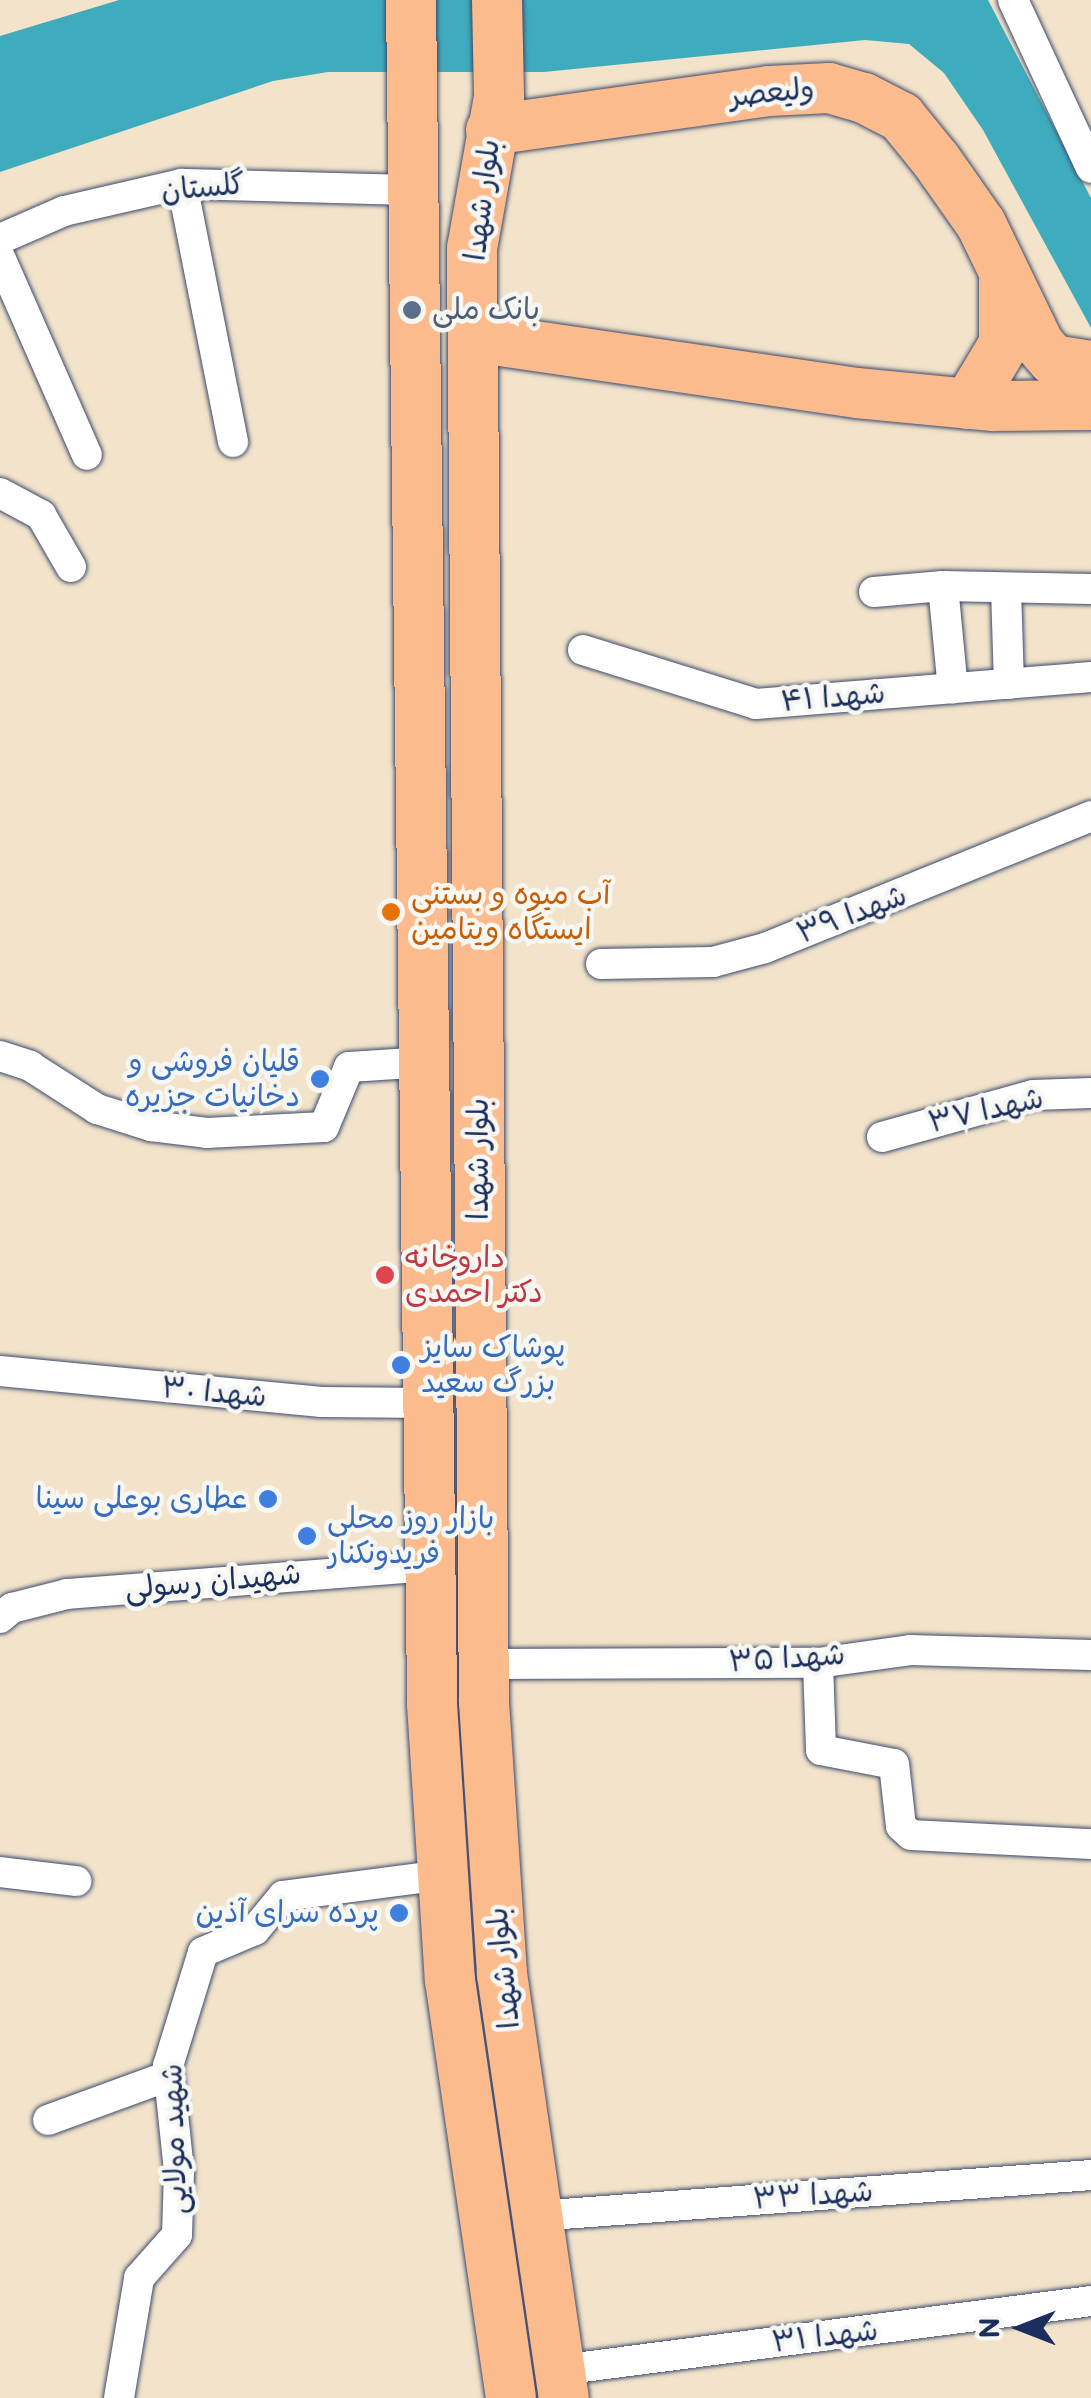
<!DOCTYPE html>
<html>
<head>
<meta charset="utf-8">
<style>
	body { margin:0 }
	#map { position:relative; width:1091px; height:2398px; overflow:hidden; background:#f2e3ca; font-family:"Balsamiq Sans","Playpen Sans Arabic",sans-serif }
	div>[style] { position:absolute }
	.water>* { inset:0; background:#3facbd }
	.roads { filter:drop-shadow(0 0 2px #3b4a6e) drop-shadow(0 0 2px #3b4a6e) }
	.minor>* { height:30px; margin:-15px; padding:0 15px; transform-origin:15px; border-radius:15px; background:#fff }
	.primary>* { height:50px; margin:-25px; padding:0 25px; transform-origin:25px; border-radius:25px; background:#fbbb8d }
	.dots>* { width:28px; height:28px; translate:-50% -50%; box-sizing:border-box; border:5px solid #f6f6f2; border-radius:50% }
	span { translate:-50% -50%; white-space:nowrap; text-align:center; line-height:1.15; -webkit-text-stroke:9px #f6f6f2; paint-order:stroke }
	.street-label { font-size:30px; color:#1b2f5e }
	.service-label { font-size:30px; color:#4e5e75 }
	.left { translate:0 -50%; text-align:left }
	.food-label { font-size:30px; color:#c56008 }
	.shop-label { font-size:30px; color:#366cbe }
	.right { translate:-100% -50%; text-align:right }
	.health-label { font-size:30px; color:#be3a42 }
	.north { position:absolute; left:971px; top:2278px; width:100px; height:100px; -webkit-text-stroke:8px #f6f6f2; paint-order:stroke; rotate:270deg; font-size:28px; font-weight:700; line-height:40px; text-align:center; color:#1b2f5e }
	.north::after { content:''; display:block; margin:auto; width:35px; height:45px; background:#1b2f5e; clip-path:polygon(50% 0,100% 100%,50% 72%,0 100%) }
</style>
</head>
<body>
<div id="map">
	<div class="water">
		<div style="clip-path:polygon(119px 0,988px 0,1091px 198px,1091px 328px,983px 130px,944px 73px,909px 44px,865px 40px,544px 72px,328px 72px,273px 81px,0 172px,0 36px)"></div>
	</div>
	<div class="roads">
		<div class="minor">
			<div style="left:1013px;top:0;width:185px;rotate:65.1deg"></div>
			<div style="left:182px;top:184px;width:263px;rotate:78.8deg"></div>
			<div style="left:0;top:239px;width:70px;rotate:-23.6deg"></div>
			<div style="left:64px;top:211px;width:121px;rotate:-12.9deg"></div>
			<div style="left:182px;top:184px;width:231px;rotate:1.5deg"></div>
			<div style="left:0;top:257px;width:216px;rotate:66.3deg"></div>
			<div style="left:0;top:493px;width:47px;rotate:28.2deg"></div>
			<div style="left:41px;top:515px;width:60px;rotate:60deg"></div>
			<div style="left:943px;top:586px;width:148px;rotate:1.2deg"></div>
			<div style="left:1006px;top:589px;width:95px;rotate:88.2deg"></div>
			<div style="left:874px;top:592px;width:69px;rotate:-5deg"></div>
			<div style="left:943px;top:586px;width:103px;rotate:84.5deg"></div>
			<div style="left:583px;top:650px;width:181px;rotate:17.3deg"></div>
			<div style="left:756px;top:704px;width:336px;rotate:-4.6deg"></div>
			<div style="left:601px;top:964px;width:112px;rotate:-1deg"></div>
			<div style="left:713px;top:962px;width:54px;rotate:-15.1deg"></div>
			<div style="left:765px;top:948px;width:352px;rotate:-22deg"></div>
			<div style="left:0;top:1056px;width:32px;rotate:18deg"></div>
			<div style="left:30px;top:1066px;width:80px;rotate:32.7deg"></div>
			<div style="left:97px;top:1109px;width:57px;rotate:17.5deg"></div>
			<div style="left:151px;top:1126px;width:56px;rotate:7.1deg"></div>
			<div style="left:207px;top:1133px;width:117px;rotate:-2.9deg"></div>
			<div style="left:324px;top:1127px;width:65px;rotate:-67.4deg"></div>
			<div style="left:349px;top:1067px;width:78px;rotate:-3.7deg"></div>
			<div style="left:882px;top:1137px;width:157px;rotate:-15.5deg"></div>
			<div style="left:1033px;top:1095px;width:58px;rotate:-2deg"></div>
			<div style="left:0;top:1371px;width:323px;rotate:5.5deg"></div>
			<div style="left:322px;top:1402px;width:108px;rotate:0.5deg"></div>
			<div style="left:0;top:1618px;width:16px;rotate:-40deg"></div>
			<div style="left:12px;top:1608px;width:57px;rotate:-14.3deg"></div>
			<div style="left:67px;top:1594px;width:365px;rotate:-4.4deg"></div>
			<div style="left:818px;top:1663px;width:87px;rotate:88deg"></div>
			<div style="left:821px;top:1750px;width:74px;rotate:10.9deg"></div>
			<div style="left:894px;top:1764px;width:62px;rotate:83.6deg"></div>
			<div style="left:901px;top:1826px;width:13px;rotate:42deg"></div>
			<div style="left:911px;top:1835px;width:180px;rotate:2.9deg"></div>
			<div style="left:483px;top:1664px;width:335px;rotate:-0.2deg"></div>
			<div style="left:818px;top:1663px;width:93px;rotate:-8deg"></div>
			<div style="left:910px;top:1650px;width:181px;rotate:1.6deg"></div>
			<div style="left:0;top:1872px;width:77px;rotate:6.8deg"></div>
			<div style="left:48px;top:2120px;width:128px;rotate:-20.1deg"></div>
			<div style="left:536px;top:2216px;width:557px;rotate:-4.22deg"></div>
			<div style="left:560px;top:2370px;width:535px;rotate:-7.4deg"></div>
			<div style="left:119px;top:2398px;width:122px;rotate:-80.5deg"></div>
			<div style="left:139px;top:2278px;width:57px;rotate:-48.5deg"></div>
			<div style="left:177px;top:2235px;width:64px;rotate:-88.2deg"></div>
			<div style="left:179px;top:2171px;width:106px;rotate:-96deg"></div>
			<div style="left:168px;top:2066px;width:119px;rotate:-72.9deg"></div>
			<div style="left:203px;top:1952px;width:56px;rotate:-22.9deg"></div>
			<div style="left:255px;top:1930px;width:44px;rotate:-50.5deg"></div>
			<div style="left:283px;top:1896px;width:161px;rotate:-7.5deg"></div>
		</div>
		<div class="primary">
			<div style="left:411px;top:0;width:1704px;rotate:89.29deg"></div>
			<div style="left:432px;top:1704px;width:277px;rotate:86.3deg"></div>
			<div style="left:450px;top:1980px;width:422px;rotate:81.7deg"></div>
			<div style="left:497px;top:0;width:97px;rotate:88.8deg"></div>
			<div style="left:499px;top:97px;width:153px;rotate:100.1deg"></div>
			<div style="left:472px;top:248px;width:1454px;rotate:89.53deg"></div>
			<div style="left:484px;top:1702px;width:273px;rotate:86.2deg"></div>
			<div style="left:502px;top:1974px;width:429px;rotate:81.7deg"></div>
			<div style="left:491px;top:130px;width:281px;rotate:-8deg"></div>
			<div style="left:769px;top:91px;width:60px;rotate:-2.9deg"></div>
			<div style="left:829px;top:88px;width:36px;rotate:16deg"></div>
			<div style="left:864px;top:98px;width:42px;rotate:27.2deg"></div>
			<div style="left:901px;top:117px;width:55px;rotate:50.9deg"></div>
			<div style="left:936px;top:160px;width:78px;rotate:54.9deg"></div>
			<div style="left:981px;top:224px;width:133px;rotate:64.2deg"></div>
			<div style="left:1039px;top:344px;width:21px;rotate:49deg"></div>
			<div style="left:1053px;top:360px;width:38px;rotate:9deg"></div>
			<div style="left:473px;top:337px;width:388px;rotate:8.3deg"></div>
			<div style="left:857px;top:393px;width:137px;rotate:5.5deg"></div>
			<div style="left:993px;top:406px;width:98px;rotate:-0.6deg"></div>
			<div style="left:968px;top:404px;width:70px;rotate:-59deg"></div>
			<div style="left:1004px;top:344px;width:64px;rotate:-90deg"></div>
		</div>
	</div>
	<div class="dots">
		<div style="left:412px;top:310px;background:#5c6f8a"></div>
		<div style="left:391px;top:912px;background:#e8710a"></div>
		<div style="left:320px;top:1079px;background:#3f7fe0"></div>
		<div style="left:385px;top:1275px;background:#e0444e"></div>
		<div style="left:401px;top:1365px;background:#3f7fe0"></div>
		<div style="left:268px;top:1499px;background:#3f7fe0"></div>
		<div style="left:307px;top:1536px;background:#3f7fe0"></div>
		<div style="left:399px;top:1913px;background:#3f7fe0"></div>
	</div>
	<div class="street-label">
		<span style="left:772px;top:93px;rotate:-6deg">ولیعصر</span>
		<span style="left:203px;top:188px;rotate:-5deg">گلستان</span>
		<span style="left:483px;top:200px;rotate:-83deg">بلوار شهدا</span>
		<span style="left:833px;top:698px;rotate:-5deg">شهدا ۴۱</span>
		<span style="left:852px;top:915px;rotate:-21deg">شهدا ۳۹</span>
		<span style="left:986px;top:1111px;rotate:-13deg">شهدا ۳۷</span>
		<span style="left:479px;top:1159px;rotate:-90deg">بلوار شهدا</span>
		<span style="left:214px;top:1393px;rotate:5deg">شهدا ۳۰</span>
		<span style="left:213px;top:1582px;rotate:-5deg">شهیدان رسولی</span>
		<span style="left:787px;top:1659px;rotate:-4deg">شهدا ۳۵</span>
		<span style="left:504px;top:1968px;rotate:-96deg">بلوار شهدا</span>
		<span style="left:175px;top:2139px;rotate:-92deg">شهید مولایی</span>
		<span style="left:813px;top:2196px;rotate:-4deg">شهدا ۳۳</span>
		<span style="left:825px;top:2337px;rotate:-7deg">شهدا ۳۱</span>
	</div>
	<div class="service-label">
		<span class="left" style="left:432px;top:310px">بانک ملی</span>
	</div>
	<div class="food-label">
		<span class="left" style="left:411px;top:912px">آب میوه و بستنی<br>ایستگاه ویتامین</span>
	</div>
	<div class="shop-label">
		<span class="right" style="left:300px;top:1079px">قلیان فروشی و<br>دخانیات جزیره</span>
		<span class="left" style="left:421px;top:1365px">پوشاک سایز<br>بزرگ سعید</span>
		<span class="right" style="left:248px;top:1499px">عطاری بوعلی سینا</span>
		<span class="left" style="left:327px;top:1536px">بازار روز محلی<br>فریدونکنار</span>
		<span class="right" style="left:379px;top:1913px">پرده سرای آذین</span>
	</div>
	<div class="health-label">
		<span class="left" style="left:405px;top:1275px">داروخانه<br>دکتر احمدی</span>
	</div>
	<div class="north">N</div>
</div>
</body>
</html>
